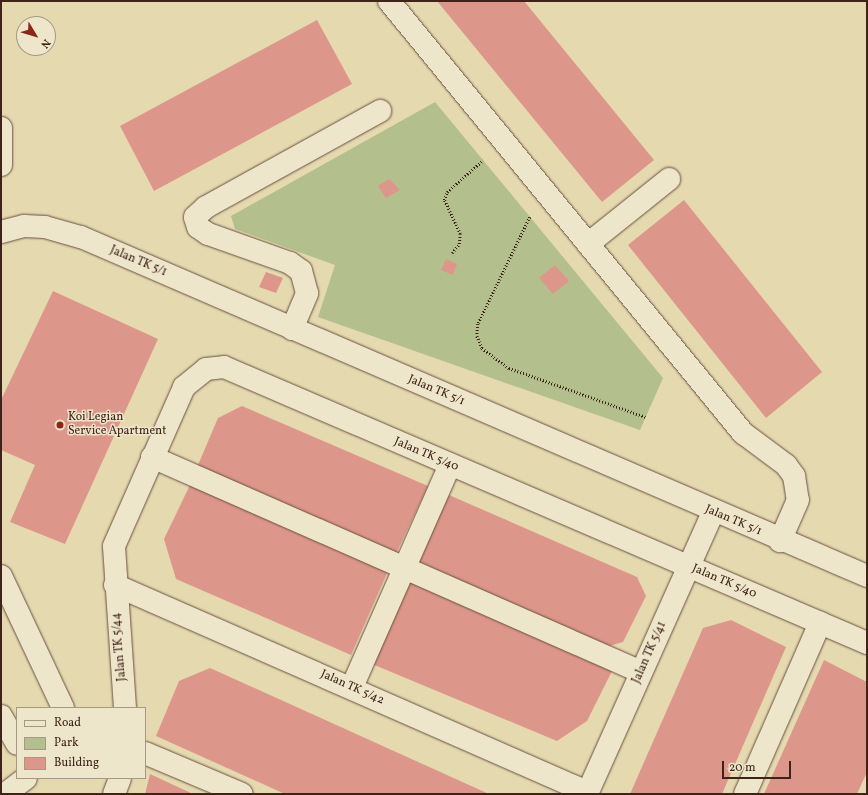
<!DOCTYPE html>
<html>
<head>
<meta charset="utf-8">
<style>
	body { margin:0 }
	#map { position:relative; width:868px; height:795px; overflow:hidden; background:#e5d9af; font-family:Vollkorn,serif }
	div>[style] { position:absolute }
	.green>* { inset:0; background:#b3bf8c }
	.building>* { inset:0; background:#dd978a }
	.path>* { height:2.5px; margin-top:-1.25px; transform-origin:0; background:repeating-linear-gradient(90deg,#3d2318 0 1px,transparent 0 3px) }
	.roads { filter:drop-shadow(0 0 1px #67503e) drop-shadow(0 0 1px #67503e) }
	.minor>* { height:22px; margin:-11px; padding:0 11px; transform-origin:11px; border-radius:11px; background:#eee6cb }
	.dots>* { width:11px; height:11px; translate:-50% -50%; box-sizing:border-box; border:2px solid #eee6cb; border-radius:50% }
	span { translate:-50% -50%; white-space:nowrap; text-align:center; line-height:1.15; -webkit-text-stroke:3px #eee6cb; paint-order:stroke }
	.street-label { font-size:12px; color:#3d2318 }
	.poi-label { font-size:12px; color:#3d2318 }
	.left { translate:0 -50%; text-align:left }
	.frame { position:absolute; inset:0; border:2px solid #3d2318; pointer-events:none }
	.legend { position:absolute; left:16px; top:707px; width:130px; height:72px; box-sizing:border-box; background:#eee6cb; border:1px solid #a79883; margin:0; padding:5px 7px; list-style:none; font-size:12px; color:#3d2318 }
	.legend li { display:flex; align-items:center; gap:8px; height:20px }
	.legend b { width:20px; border:1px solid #a79883 }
	.north { position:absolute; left:16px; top:16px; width:40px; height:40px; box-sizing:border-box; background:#eee6cb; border:1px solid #a79883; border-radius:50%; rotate:128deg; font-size:11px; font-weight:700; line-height:16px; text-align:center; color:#3d2318 }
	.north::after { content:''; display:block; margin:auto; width:14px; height:18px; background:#8f2418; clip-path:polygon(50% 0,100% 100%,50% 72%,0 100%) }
	.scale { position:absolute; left:722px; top:761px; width:69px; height:18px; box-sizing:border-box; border:2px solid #3d2318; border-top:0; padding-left:5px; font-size:12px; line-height:14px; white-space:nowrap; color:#3d2318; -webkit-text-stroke:3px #eee6cb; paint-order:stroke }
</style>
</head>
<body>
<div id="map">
	<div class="green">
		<div style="clip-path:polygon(435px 102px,663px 378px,640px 430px,318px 317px,335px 265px,235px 229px,231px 216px)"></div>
	</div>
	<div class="building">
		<div style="clip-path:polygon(437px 1px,524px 1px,654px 160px,602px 202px)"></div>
		<div style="clip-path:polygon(317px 20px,352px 84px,154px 191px,120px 126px)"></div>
		<div style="clip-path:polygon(389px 179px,400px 190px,386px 198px,378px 186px)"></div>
		<div style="clip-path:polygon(684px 200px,822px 372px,766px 418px,628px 245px)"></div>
		<div style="clip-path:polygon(446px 259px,457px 264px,453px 275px,441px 270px)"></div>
		<div style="clip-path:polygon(555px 265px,569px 281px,553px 294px,539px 278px)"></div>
		<div style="clip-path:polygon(266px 272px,283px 278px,276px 293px,259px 287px)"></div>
		<div style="clip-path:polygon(53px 291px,158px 339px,65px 544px,10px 522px,35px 465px,1px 450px,1px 400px)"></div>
		<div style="clip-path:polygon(242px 406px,428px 486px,393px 560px,195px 472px,218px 418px)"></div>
		<div style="clip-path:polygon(190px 485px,388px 571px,351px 655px,176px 579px,164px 539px)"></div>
		<div style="clip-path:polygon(449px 495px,637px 577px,646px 596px,623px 642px,602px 648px,415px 568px)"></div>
		<div style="clip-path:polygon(411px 581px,612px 671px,587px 721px,557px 741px,372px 664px)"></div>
		<div style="clip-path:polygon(731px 620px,786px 647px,722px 794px,630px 794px,703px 628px)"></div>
		<div style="clip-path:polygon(824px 660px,867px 682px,867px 772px,857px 794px,764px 794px)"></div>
		<div style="clip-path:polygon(210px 668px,489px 794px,285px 794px,156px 736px,179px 681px)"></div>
		<div style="clip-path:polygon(150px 774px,193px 794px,145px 794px)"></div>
	</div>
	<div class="path">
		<div style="left:530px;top:217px;width:119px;rotate:115.9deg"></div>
		<div style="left:478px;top:324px;width:12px;rotate:95deg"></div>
		<div style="left:477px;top:336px;width:13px;rotate:67deg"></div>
		<div style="left:482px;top:348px;width:34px;rotate:37deg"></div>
		<div style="left:509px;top:368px;width:145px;rotate:19.7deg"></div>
		<div style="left:452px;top:253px;width:11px;rotate:-52deg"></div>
		<div style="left:459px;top:244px;width:10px;rotate:-84deg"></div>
		<div style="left:460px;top:234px;width:38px;rotate:-115deg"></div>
		<div style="left:444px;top:200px;width:9px;rotate:-69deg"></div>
		<div style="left:447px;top:192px;width:48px;rotate:-41.6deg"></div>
	</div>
	<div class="roads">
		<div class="minor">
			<div style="left:389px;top:1px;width:559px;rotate:50.67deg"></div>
			<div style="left:743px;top:433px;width:54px;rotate:36.7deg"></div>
			<div style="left:786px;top:465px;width:14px;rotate:54deg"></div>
			<div style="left:794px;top:476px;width:24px;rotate:81deg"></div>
			<div style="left:798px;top:500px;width:45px;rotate:113.7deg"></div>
			<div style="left:1px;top:128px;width:37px;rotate:90deg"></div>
			<div style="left:1px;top:232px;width:24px;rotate:-15deg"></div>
			<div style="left:24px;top:226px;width:21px;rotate:3deg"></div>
			<div style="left:45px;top:227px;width:37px;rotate:16deg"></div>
			<div style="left:81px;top:237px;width:856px;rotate:23.33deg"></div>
			<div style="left:588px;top:244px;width:104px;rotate:-38.7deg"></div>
			<div style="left:292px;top:329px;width:39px;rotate:-67deg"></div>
			<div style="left:307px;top:293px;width:23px;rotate:-105deg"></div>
			<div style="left:301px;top:271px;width:14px;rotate:-144deg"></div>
			<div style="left:290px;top:263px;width:87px;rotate:-160.5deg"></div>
			<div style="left:208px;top:234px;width:12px;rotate:-145deg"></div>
			<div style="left:198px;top:227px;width:10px;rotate:-107deg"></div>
			<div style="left:195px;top:217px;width:15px;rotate:-42deg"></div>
			<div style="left:206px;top:207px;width:199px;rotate:-28.9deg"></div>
			<div style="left:152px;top:457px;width:534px;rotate:23.73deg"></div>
			<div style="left:1px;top:576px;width:146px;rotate:64.8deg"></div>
			<div style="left:115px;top:585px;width:515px;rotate:23.68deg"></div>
			<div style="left:352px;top:687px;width:243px;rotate:-66.2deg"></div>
			<div style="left:125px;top:708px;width:162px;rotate:-93.9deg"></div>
			<div style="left:114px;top:546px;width:174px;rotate:-66.2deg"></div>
			<div style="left:184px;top:387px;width:28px;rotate:-39deg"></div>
			<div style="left:206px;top:369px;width:18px;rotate:-6deg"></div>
			<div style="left:224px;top:367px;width:700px;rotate:23.23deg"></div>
			<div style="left:1px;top:716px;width:32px;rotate:60deg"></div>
			<div style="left:145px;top:753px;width:105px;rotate:22.9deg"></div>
			<div style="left:5px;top:794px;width:26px;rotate:-37deg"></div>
			<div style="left:114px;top:794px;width:17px;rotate:-69deg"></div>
			<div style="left:587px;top:794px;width:309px;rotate:-65.9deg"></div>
			<div style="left:745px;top:794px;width:187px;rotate:-66.3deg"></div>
		</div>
	</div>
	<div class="dots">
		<div style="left:60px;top:425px;background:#8f2418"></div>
	</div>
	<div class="street-label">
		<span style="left:138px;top:262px;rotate:23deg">Jalan TK 5/1</span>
		<span style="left:436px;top:391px;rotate:23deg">Jalan TK 5/1</span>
		<span style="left:426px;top:455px;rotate:23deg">Jalan TK 5/40</span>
		<span style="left:733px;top:521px;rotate:23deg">Jalan TK 5/1</span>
		<span style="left:724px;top:582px;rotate:23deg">Jalan TK 5/40</span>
		<span style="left:120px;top:647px;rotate:-95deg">Jalan TK 5/44</span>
		<span style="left:650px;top:653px;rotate:-66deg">Jalan TK 5/41</span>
		<span style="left:352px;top:688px;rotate:24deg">Jalan TK 5/42</span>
	</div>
	<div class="poi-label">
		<span class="left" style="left:68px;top:425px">Koi Legian<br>Service Apartment</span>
	</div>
	<div class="frame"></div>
	<ul class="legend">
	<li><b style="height:5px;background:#eee6cb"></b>Road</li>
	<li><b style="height:11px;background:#b3bf8c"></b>Park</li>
	<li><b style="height:11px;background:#dd978a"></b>Building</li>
	</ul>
	<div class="north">N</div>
	<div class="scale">20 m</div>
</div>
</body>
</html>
